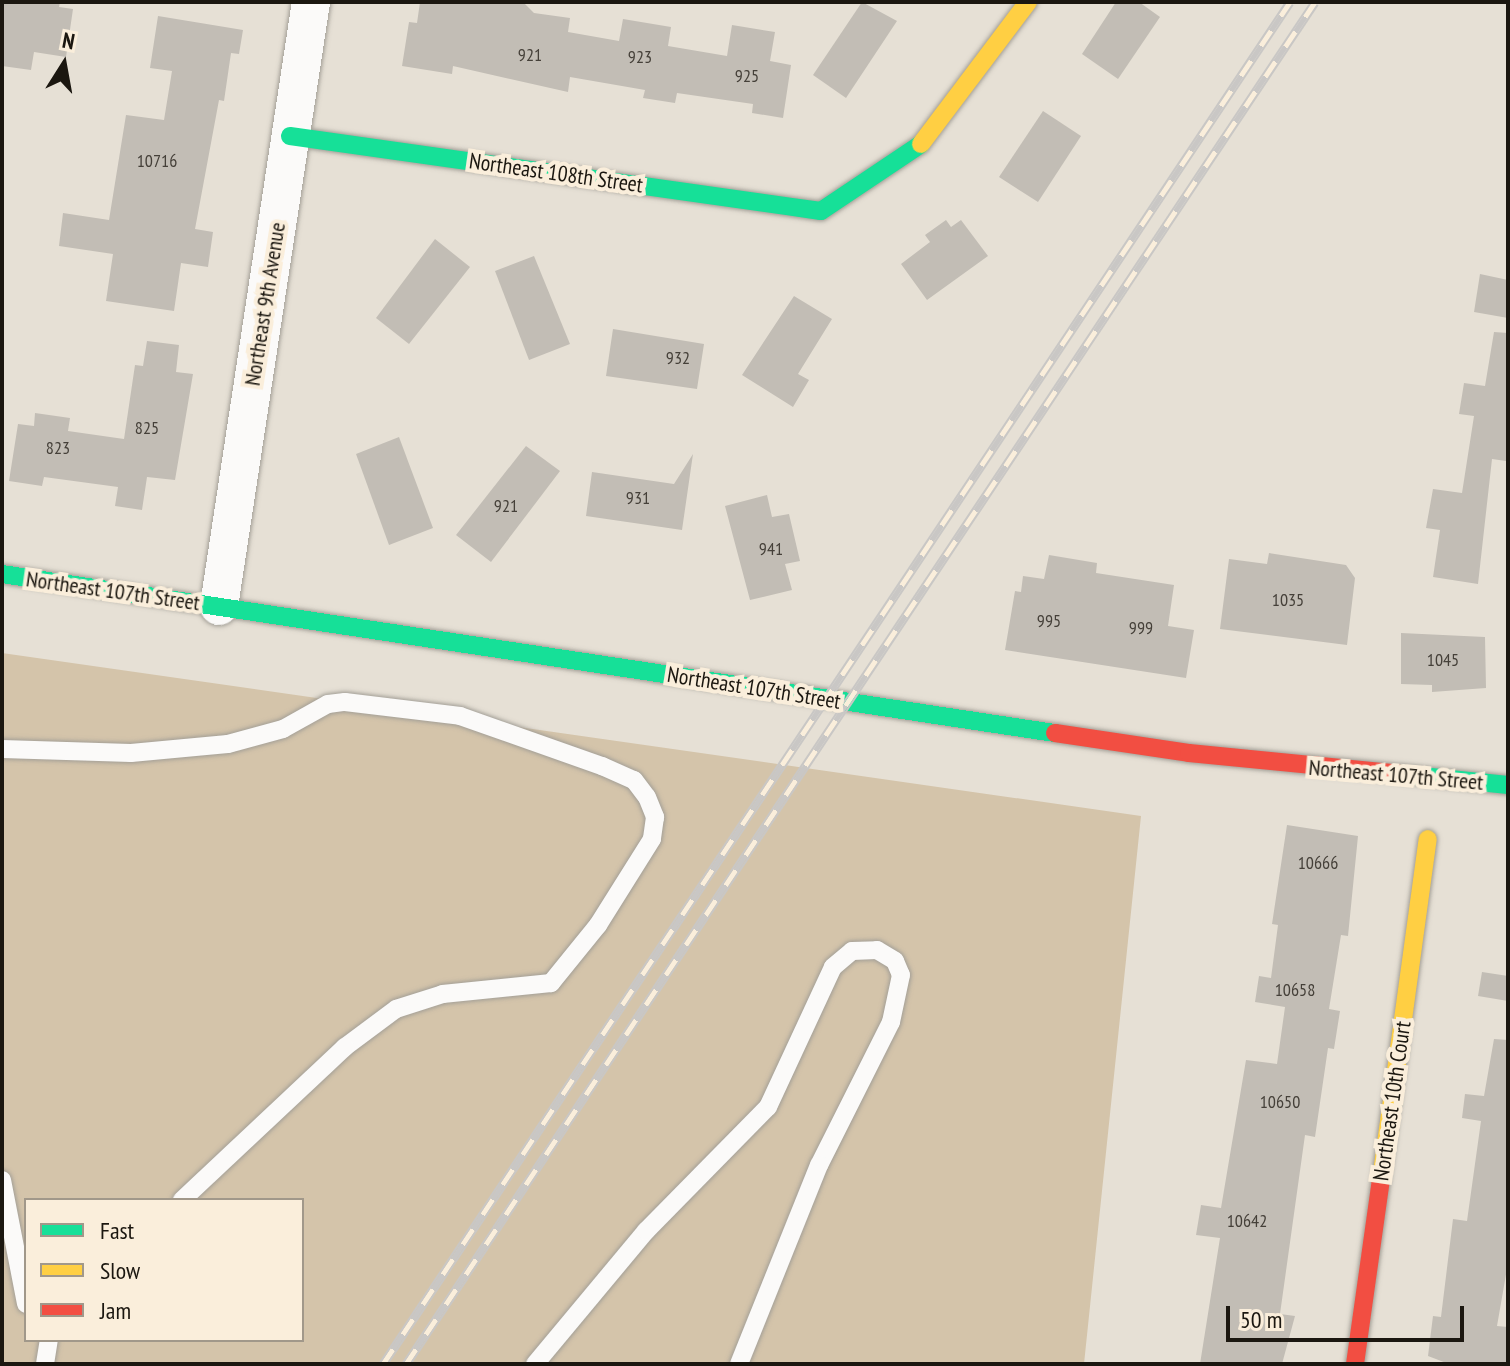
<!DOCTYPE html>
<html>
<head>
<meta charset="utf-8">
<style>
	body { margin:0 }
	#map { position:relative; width:1510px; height:1366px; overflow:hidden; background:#e6e0d5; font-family:"PT Sans Narrow",sans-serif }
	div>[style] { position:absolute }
	.green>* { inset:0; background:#d4c4aa }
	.building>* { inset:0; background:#c2bdb5 }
	.roads { filter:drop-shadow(0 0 2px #a39f97) drop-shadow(0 0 2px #a39f97) }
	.lane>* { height:18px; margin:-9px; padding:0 9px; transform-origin:9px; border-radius:9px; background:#fbfaf9 }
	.street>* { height:38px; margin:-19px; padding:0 19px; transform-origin:19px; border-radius:19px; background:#fbfaf9 }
	.fast>* { height:18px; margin:-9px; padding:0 9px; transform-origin:9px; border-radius:9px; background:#16e098 }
	.slow>* { height:18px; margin:-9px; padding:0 9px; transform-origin:9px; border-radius:9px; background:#ffcf43 }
	.jam>* { height:18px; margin:-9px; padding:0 9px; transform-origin:9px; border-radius:9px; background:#f24e42 }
	.rail>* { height:9px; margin-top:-4.5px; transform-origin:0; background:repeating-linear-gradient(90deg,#faeedb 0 18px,#c9c7c5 0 36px); box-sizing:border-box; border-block:2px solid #c9c7c5 }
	span { translate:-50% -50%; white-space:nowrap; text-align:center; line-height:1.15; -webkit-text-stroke:8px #faeedb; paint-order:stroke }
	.number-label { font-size:18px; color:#454039 }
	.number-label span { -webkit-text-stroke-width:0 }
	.street-label { font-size:22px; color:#1b1710 }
	.frame { position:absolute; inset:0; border:4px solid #1b1710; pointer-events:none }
	.legend { position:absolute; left:24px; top:1198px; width:280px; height:144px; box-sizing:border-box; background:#faeedb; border:2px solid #a1988a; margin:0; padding:10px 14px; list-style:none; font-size:24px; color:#1b1710 }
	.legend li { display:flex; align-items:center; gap:16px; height:40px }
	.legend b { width:40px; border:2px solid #a1988a }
	.north { position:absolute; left:24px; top:24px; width:80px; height:80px; -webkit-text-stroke:6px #faeedb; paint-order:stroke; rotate:11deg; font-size:22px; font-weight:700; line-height:32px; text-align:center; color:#1b1710 }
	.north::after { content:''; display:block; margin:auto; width:28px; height:36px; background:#1b1710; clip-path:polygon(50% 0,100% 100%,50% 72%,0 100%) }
	.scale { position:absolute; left:1226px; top:1306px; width:238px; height:36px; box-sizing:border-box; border:4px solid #1b1710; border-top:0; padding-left:10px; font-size:24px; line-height:28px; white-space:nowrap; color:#1b1710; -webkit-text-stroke:6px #faeedb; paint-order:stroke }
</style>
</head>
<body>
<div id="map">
	<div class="green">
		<div style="clip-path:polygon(evenodd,2px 653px,1141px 816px,1084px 1364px,2px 1364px,2px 653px,26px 1200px,302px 1200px,302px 1340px,26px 1340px,26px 1200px)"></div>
	</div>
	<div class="building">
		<div style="clip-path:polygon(2px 2px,60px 2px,59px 7px,73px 9px,66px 57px,34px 52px,31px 70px,2px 66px)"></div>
		<div style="clip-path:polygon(420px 2px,523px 2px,534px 13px,570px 18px,568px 32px,619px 41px,623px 19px,671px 27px,668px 46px,727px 56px,732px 25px,775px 32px,770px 61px,791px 65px,783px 118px,752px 113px,753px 104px,677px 93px,675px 103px,643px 98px,645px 90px,570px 77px,568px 92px,453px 66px,452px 74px,402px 66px,409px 22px,417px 23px)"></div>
		<div style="clip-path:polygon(862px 2px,897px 21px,846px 98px,813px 75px)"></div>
		<div style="clip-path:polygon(1116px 2px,1139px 2px,1160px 17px,1118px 79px,1082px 54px)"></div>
		<div style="clip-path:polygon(158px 16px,243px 30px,239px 54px,231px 53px,224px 101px,219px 100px,195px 229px,213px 232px,208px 267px,181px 263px,174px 311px,106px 301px,113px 254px,59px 246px,63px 213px,109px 220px,126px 115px,164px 120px,172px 71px,150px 68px)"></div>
		<div style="clip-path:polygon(1043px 111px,1081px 136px,1038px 202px,999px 177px)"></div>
		<div style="clip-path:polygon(946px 220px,951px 227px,961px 220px,988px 256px,927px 300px,901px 264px,930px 242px,925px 235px)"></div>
		<div style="clip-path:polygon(435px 239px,470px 267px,409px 344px,376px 318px)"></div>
		<div style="clip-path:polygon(534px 256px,570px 344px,529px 360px,495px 271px)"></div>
		<div style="clip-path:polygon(1480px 274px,1508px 280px,1508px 318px,1474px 312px)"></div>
		<div style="clip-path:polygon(794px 296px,832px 319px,798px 374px,809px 380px,793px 407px,742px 375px)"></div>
		<div style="clip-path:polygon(613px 329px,704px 344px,697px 389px,606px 376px)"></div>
		<div style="clip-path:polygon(1494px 332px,1508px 333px,1508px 446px,1506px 461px,1492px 459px,1478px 584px,1433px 577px,1440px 530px,1426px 528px,1433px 489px,1462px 493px,1474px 416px,1459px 414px,1464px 383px,1485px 386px)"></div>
		<div style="clip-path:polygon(147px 341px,179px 345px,176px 372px,193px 374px,175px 480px,147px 477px,142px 510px,115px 506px,118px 487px,44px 477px,42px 486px,9px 481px,18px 424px,34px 426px,35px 413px,70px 418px,68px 431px,124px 439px,135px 365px,143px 366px)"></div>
		<div style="clip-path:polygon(399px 437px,433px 528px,389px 545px,356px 454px)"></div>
		<div style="clip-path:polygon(526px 446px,560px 471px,491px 562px,456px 535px)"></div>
		<div style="clip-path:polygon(693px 454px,682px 530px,586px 516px,592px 472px,674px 484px)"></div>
		<div style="clip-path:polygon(767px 495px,772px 517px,789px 514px,800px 561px,785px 564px,792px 590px,750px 600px,725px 506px)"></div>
		<div style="clip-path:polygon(1269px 553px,1346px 565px,1355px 578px,1347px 645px,1220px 629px,1229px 559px,1267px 564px)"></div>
		<div style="clip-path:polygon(1049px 555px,1097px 563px,1096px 573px,1174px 585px,1168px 626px,1194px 630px,1186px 678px,1005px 650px,1015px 591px,1021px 592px,1023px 576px,1044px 579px)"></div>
		<div style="clip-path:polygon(1401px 633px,1485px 637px,1486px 688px,1432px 692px,1432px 685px,1401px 684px)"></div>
		<div style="clip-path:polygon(1287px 825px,1358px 836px,1348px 936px,1341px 935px,1329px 1009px,1340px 1011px,1334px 1049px,1328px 1048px,1315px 1137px,1305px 1135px,1280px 1314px,1295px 1316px,1282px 1364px,1200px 1364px,1220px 1238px,1196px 1235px,1201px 1205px,1221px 1208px,1246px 1060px,1277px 1064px,1285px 1007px,1255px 1002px,1259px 976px,1271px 978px,1278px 925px,1272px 924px)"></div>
		<div style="clip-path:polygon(1482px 972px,1508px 976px,1508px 1001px,1478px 996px)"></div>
		<div style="clip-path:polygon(1494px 1039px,1508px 1040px,1508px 1263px,1497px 1326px,1508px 1327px,1508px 1364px,1449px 1364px,1428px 1356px,1433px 1316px,1441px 1317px,1453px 1219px,1467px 1221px,1481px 1121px,1462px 1118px,1465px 1094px,1484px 1096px)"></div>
	</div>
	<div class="roads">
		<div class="lane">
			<div style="left:2px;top:749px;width:129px;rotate:1.8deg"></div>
			<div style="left:131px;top:753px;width:97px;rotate:-5.3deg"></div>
			<div style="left:228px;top:744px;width:57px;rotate:-15.3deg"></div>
			<div style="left:283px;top:729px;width:51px;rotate:-29.1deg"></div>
			<div style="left:328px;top:704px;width:17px;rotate:-7deg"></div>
			<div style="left:345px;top:702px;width:116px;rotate:6.9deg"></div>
			<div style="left:460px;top:716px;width:151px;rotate:19.4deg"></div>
			<div style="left:602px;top:766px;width:35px;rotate:24deg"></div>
			<div style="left:634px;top:780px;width:21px;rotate:53deg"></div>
			<div style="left:647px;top:797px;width:22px;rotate:68deg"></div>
			<div style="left:655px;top:817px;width:22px;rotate:98deg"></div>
			<div style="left:652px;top:839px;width:102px;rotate:122.1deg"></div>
			<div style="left:598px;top:925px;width:75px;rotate:129deg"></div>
			<div style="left:551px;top:983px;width:109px;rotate:174.2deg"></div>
			<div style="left:443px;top:994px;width:49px;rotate:162.3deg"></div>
			<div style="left:396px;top:1009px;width:64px;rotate:143.3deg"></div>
			<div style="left:345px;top:1047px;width:224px;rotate:136.8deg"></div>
			<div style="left:2px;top:1180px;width:126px;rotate:79deg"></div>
			<div style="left:45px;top:1364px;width:24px;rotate:-81deg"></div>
			<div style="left:535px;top:1364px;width:173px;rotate:-50.2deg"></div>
			<div style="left:646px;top:1231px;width:174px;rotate:-45.5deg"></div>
			<div style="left:768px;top:1107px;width:154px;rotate:-65.1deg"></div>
			<div style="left:833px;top:967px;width:25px;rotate:-40deg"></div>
			<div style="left:852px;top:951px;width:25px;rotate:-2deg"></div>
			<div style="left:877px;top:950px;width:21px;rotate:31deg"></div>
			<div style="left:895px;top:961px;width:15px;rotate:67deg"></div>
			<div style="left:901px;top:975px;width:48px;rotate:102deg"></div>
			<div style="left:891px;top:1022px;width:160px;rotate:116.7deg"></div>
			<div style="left:819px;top:1165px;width:214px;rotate:111.9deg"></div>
		</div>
		<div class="street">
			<div style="left:219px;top:606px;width:611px;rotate:-81.34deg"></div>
		</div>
		<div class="fast">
			<div style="left:290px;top:136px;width:536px;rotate:8.04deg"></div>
			<div style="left:821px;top:211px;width:120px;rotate:-33.8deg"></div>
			<div style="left:2px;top:574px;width:1065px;rotate:8.59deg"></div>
			<div style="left:1402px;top:774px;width:107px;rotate:5.9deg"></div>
		</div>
		<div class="slow">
			<div style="left:921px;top:144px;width:178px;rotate:-53deg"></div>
			<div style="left:1381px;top:1180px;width:344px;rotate:-82.2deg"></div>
		</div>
		<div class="jam">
			<div style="left:1055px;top:733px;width:135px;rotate:8.5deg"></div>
			<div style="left:1189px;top:753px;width:214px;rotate:5.6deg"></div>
			<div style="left:1355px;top:1364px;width:186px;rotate:-82deg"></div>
		</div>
	</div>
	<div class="rail">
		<div style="left:383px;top:1364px;width:1636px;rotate:-56.34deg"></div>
		<div style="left:406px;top:1364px;width:1637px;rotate:-56.28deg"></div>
	</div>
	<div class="number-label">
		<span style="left:530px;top:55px">921</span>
		<span style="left:640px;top:57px">923</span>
		<span style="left:747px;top:76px">925</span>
		<span style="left:157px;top:161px">10716</span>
		<span style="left:678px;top:358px">932</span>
		<span style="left:147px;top:428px">825</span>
		<span style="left:58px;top:448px">823</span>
		<span style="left:638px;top:498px">931</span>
		<span style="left:506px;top:506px">921</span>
		<span style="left:771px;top:549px">941</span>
		<span style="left:1288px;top:600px">1035</span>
		<span style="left:1049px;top:621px">995</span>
		<span style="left:1141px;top:628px">999</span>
		<span style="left:1443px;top:660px">1045</span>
		<span style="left:1318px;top:863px">10666</span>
		<span style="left:1295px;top:990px">10658</span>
		<span style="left:1280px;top:1102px">10650</span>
		<span style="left:1247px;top:1221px">10642</span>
	</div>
	<div class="street-label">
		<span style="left:556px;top:173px;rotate:8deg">Northeast 108th Street</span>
		<span style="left:265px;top:304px;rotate:-81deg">Northeast 9th Avenue</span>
		<span style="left:113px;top:591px;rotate:8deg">Northeast 107th Street</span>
		<span style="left:754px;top:688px;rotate:9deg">Northeast 107th Street</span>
		<span style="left:1396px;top:775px;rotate:5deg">Northeast 107th Street</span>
		<span style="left:1392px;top:1101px;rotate:-82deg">Northeast 10th Court</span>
	</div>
	<div class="frame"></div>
	<ul class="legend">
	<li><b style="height:10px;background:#16e098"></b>Fast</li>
	<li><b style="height:10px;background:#ffcf43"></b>Slow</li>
	<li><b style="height:10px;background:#f24e42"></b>Jam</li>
	</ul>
	<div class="north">N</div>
	<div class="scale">50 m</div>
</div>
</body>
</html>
